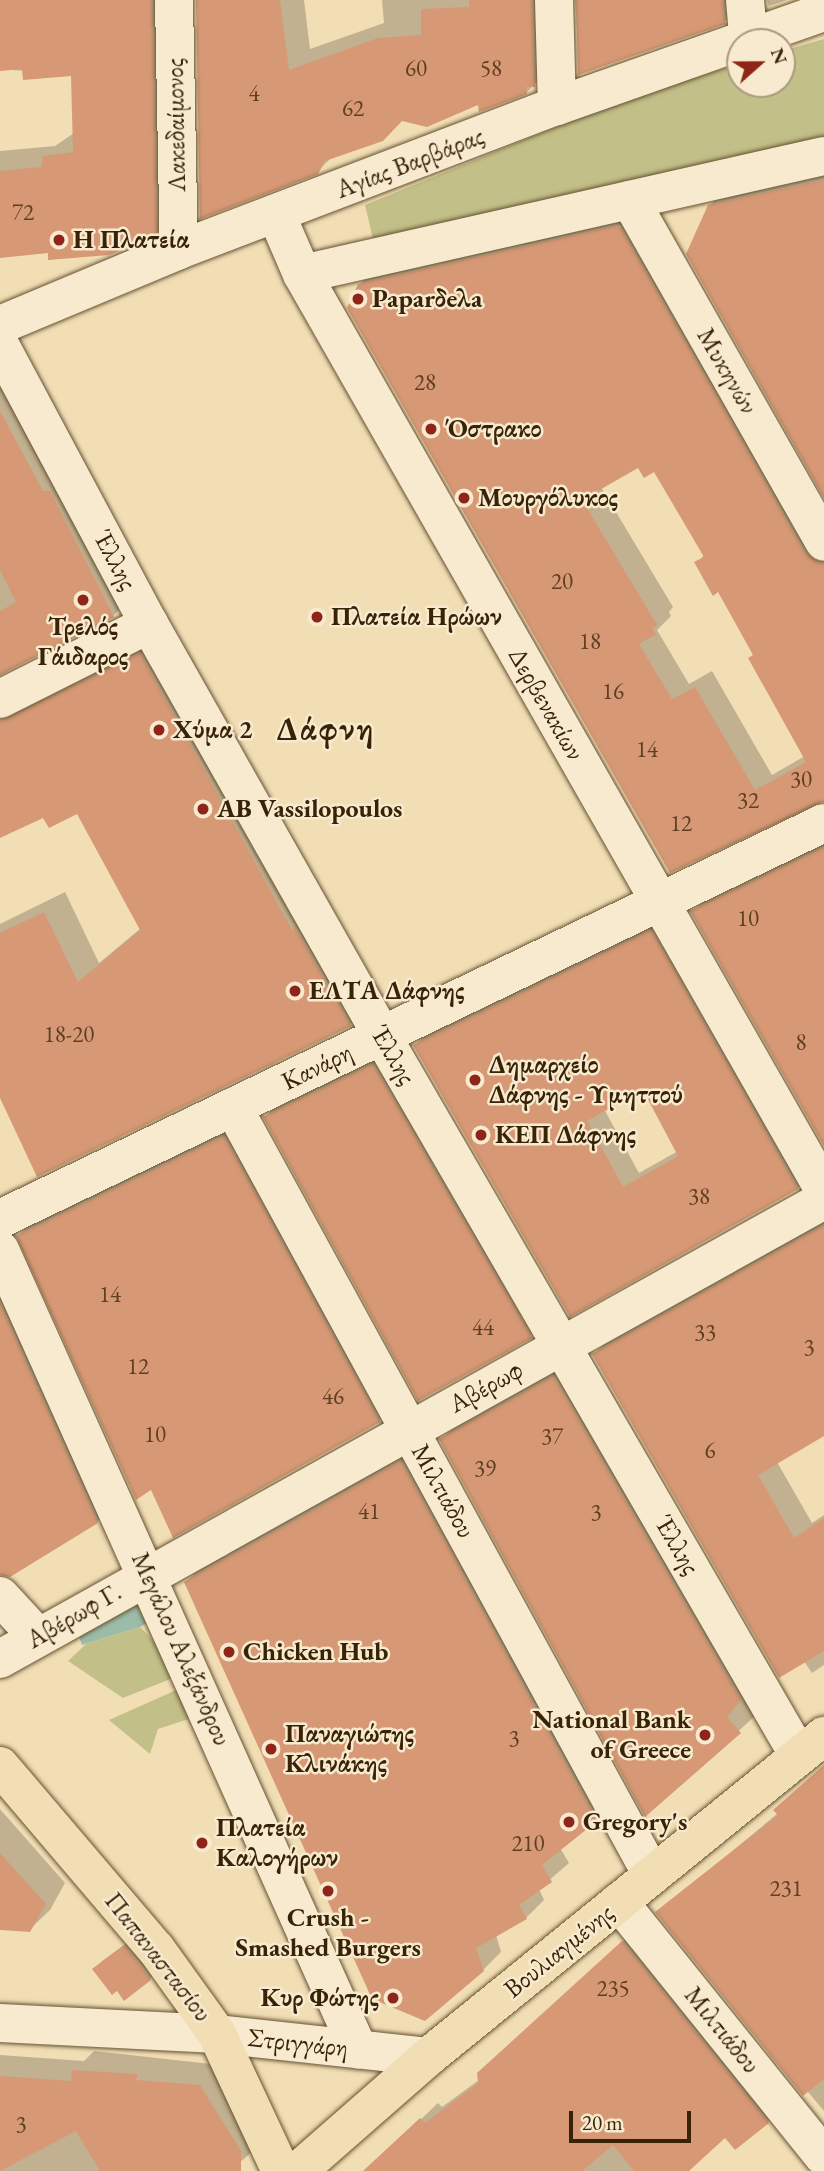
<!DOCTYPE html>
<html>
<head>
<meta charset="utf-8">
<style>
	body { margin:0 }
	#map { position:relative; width:824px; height:2171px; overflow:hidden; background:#f2deb5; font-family:"EB Garamond",serif }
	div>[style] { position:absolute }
	.green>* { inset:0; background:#c2bf88 }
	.water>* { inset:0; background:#9cbcaa }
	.shadow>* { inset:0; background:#0003 }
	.building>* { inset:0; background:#d79876 }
	.roads { filter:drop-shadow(0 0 2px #665232) drop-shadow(0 0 2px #665232) }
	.minor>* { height:38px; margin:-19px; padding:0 19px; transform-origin:19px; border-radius:19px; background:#f7eacf }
	.major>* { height:38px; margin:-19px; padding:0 19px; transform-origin:19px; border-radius:19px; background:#f2deb5 }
	.dots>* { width:19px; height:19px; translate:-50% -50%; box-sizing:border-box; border:4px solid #f7eacf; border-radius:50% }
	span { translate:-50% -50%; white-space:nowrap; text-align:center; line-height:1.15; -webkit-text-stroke:5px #f7eacf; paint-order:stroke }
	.number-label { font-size:23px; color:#604022 }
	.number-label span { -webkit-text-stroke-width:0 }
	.street-label { font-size:26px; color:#382306 }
	.poi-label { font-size:26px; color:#382306; font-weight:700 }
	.left { translate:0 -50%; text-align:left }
	.right { translate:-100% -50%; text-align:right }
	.district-label { font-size:33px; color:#382306; font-weight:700; letter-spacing:2px }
	.north { position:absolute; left:726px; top:28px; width:70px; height:70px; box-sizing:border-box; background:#f7eacf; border:2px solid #ab9a7f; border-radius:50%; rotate:69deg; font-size:19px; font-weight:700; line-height:28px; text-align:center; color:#382306 }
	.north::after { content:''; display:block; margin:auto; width:24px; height:32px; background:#8f2418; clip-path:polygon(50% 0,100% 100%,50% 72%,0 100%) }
	.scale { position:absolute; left:569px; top:2111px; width:122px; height:32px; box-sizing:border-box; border:4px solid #382306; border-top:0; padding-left:9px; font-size:21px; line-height:24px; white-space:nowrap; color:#382306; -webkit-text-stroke:5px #f7eacf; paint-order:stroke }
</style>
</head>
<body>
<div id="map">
	<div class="green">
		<div style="clip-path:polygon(824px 39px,824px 137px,373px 239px,365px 205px,632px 96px,740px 64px,740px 84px,782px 84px,782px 51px)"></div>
		<div style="clip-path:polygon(140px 1627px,185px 1673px,123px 1698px,68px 1661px,86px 1644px)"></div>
		<div style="clip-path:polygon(192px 1683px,207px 1713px,158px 1729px,150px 1754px,109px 1720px)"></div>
	</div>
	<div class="water">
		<div style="clip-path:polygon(146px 1587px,158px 1616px,140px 1627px,82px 1645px,77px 1631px)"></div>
	</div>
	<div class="shadow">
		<div style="clip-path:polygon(0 0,174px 0,179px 211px,156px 234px,0 256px,0 151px,55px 146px,74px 133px,73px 75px,0 69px)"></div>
		<div style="clip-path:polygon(198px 0,304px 0,310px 49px,384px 23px,382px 0,555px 0,556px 62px,526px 93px,403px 120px,332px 157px,317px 172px)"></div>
		<div style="clip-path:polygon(575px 0,746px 0,724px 22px,580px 73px)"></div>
		<div style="clip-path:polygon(767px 0,787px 0,769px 6px)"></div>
		<div style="clip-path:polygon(824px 168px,824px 494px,709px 206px,726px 189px)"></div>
		<div style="clip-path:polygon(evenodd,637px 212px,824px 539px,824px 802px,814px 802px,671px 870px,359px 285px,376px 268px,637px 212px,639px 466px,654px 469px,704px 555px,697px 563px,719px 590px,754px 654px,750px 658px,805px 756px,772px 775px,712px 671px,689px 684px,657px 630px,671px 616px,669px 612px,673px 607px,601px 487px,639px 466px)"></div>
		<div style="clip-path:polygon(0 354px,133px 596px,113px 616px,0 673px)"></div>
		<div style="clip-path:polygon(161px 633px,371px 1004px,350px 1025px,38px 1175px,0 1094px,0 924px,65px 892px,99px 963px,141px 928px,77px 812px,44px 815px,0 836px,0 708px)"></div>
		<div style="clip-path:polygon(824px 840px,824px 1142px,693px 912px,709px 895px)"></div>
		<div style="clip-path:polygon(evenodd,667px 916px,812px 1173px,797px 1188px,570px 1314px,415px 1045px,430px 1030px,667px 916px,643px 1088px,678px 1151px,639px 1173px,604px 1109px,643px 1088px)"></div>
		<div style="clip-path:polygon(389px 1050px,546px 1321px,530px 1336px,265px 1117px,281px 1101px)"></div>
		<div style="clip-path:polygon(239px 1123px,393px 1406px,379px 1421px,152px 1488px,18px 1236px,32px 1222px)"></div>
		<div style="clip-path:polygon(824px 1218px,824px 1434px,777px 1462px,812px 1523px,824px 1515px,824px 1665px,812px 1673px,594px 1355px,610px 1338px)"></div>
		<div style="clip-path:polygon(0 1235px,118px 1501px,97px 1522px,0 1575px)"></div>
		<div style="clip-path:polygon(581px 1350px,767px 1705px,646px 1815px,441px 1440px,468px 1413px)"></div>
		<div style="clip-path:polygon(420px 1444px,615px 1801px,560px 1848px,569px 1863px,539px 1889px,544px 1900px,526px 1918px,496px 1935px,501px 1952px,483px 1970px,186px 1582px,204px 1564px)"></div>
		<div style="clip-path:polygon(824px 1766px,824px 2111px,658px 1913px,778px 1813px)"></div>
		<div style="clip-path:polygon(0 1809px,65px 1883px,50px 1910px,29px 1930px,0 1928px)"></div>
		<div style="clip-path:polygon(640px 1926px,784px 2106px,768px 2122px,726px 2135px,686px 2171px,367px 2171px,438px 2103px,442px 2107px,479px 2080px,496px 2057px)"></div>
		<div style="clip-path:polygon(132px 1939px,157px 1972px,150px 1979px,101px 1962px)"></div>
		<div style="clip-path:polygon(94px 2051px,220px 2065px,261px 2144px,230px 2171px,0 2171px,0 2055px,84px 2061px)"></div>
	</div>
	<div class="building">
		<div style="clip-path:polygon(0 0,152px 0,157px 236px,109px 255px,48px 260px,48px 253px,0 258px,0 171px,41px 167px,43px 156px,73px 152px,71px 76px,23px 80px,22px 69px,0 71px)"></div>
		<div style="clip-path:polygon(196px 0,280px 0,289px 70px,378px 38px,421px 35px,421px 9px,469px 7px,469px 0,532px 0,535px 87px,526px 87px,527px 94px,479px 112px,478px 105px,427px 127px,402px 121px,383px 141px,325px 161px,318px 174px,200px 219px)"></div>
		<div style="clip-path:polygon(576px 0,723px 0,725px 24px,578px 75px)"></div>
		<div style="clip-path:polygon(824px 180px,824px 498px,686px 254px,708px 205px)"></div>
		<div style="clip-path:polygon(evenodd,615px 226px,621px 228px,805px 553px,824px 564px,824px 801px,670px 873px,347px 308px,358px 284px,615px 226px,638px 468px,644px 478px,654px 472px,704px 557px,694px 562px,713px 596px,718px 592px,753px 655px,748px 658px,806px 762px,755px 790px,695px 687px,672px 699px,639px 644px,656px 634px,652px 629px,657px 625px,582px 500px,638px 468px)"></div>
		<div style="clip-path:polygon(0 411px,43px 491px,50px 491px,114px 617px,0 675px,0 611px,16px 602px,0 570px)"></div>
		<div style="clip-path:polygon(140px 653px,292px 930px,295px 928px,351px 1026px,37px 1177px,0 1098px,0 933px,44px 912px,78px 982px,140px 930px,77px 814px,49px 828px,43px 818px,0 838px,0 721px)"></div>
		<div style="clip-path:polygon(824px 847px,824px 1146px,690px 911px)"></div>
		<div style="clip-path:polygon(evenodd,651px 930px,798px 1189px,570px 1317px,413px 1045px,651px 930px,643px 1090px,678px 1156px,623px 1187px,587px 1121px,643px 1090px)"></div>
		<div style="clip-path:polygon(373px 1064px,532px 1338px,418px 1401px,263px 1117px)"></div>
		<div style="clip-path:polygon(224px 1136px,380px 1422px,173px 1538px,151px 1490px,136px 1500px,16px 1236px)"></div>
		<div style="clip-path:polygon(824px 1225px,824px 1436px,758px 1475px,794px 1538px,824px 1518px,824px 1651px,779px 1678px,592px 1354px)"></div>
		<div style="clip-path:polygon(0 1304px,98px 1523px,10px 1577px,0 1575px)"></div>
		<div style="clip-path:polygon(553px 1376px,741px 1700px,727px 1717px,741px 1733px,645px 1817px,439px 1439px)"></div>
		<div style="clip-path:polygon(401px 1461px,597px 1821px,542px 1865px,552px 1882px,519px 1905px,527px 1919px,476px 1948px,484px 1971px,425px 2021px,372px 1999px,184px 1582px)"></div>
		<div style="clip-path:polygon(824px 1765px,824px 2079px,803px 2096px,655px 1912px,778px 1815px,773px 1810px)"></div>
		<div style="clip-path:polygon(0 1853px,46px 1904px,30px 1932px,0 1930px)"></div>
		<div style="clip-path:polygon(622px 1941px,769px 2123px,735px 2150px,725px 2138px,689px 2171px,634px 2171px,613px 2145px,582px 2171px,363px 2171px,420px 2118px,425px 2123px,478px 2083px,477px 2073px)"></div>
		<div style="clip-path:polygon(124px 1945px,151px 1980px,124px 2001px,117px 1991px,112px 1995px,92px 1969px)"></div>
		<div style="clip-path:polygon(72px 2070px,138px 2074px,136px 2080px,200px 2085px,241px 2151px,241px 2171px,100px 2171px,76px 2131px,0 2171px,0 2076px,71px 2081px)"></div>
	</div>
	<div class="roads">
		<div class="minor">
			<div style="left:174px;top:0;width:250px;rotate:88.9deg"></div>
			<div style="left:554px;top:0;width:106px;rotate:88.4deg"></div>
			<div style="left:745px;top:0;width:38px;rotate:85deg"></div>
			<div style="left:630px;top:200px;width:393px;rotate:60.4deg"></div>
			<div style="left:276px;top:214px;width:65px;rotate:66.6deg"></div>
			<div style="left:302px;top:274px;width:1054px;rotate:60.32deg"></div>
			<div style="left:302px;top:274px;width:535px;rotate:-12.74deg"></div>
			<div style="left:0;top:325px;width:194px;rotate:-22.7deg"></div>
			<div style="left:179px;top:250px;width:404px;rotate:-20.9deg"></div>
			<div style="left:557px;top:106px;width:283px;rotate:-19.4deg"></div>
			<div style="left:0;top:345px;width:316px;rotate:61.9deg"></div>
			<div style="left:149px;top:624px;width:473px;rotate:60.5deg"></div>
			<div style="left:382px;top:1036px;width:832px;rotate:59.92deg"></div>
			<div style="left:0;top:699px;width:167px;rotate:-26.7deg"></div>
			<div style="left:233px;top:1107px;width:875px;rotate:61.38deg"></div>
			<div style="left:0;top:1219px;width:914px;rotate:-25.67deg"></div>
			<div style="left:0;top:1250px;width:876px;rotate:65.86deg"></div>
			<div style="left:0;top:1596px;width:56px;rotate:47.2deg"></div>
			<div style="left:0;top:1659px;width:943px;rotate:-29.12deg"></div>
			<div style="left:619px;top:1902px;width:327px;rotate:51.2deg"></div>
			<div style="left:0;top:2023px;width:217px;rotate:2.9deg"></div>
			<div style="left:217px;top:2034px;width:212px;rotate:6.2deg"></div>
		</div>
		<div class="major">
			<div style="left:0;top:1766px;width:240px;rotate:49.6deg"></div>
			<div style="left:156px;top:1949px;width:105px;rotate:54.3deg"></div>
			<div style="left:217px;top:2034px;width:151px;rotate:65deg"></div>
			<div style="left:298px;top:2171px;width:173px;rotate:-41.2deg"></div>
			<div style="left:428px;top:2057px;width:510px;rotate:-39.03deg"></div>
		</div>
	</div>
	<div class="dots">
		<div style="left:59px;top:240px;background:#8f2418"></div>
		<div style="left:358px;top:299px;background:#8f2418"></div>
		<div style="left:431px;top:429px;background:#8f2418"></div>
		<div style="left:464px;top:498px;background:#8f2418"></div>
		<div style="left:83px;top:600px;background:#8f2418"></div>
		<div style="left:317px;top:617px;background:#8f2418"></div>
		<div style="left:159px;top:730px;background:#8f2418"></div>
		<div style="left:203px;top:809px;background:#8f2418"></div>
		<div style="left:295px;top:991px;background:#8f2418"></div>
		<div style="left:475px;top:1080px;background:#8f2418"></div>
		<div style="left:481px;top:1135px;background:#8f2418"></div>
		<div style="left:229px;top:1652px;background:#8f2418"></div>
		<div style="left:705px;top:1735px;background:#8f2418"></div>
		<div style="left:271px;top:1749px;background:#8f2418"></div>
		<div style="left:569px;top:1822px;background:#8f2418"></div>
		<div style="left:202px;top:1843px;background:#8f2418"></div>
		<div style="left:328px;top:1891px;background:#8f2418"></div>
		<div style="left:393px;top:1998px;background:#8f2418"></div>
	</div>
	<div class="number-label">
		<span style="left:416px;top:68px">60</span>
		<span style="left:491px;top:68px">58</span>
		<span style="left:254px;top:93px">4</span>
		<span style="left:353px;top:108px">62</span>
		<span style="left:23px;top:212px">72</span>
		<span style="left:425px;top:382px">28</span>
		<span style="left:562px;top:581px">20</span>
		<span style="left:590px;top:641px">18</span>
		<span style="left:613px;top:691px">16</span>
		<span style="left:647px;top:749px">14</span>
		<span style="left:801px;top:779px">30</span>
		<span style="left:748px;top:800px">32</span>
		<span style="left:681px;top:823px">12</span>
		<span style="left:748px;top:918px">10</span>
		<span style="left:69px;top:1034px">18-20</span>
		<span style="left:801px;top:1042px">8</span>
		<span style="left:699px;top:1196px">38</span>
		<span style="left:110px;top:1294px">14</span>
		<span style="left:483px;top:1327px">44</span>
		<span style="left:705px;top:1332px">33</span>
		<span style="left:809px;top:1347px">3</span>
		<span style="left:138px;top:1366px">12</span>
		<span style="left:333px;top:1396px">46</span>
		<span style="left:155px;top:1434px">10</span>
		<span style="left:552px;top:1436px">37</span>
		<span style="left:710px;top:1450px">6</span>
		<span style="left:485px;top:1468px">39</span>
		<span style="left:369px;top:1511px">41</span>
		<span style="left:596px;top:1512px">3</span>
		<span style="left:514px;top:1738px">3</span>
		<span style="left:528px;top:1843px">210</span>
		<span style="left:786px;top:1888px">231</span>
		<span style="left:613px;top:1988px">235</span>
		<span style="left:21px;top:2124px">3</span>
	</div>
	<div class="street-label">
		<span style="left:176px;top:125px;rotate:-91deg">Λακεδαίμονος</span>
		<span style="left:410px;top:163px;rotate:-21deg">Αγίας Βαρβάρας</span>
		<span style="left:727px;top:371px;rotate:60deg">Μυκηνών</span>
		<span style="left:115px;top:560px;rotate:62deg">Έλλης</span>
		<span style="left:546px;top:704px;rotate:60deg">Δερβενακίων</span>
		<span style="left:393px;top:1055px;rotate:60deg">Έλλης</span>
		<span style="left:317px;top:1067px;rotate:-26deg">Κανάρη</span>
		<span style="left:486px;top:1387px;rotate:-29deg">Αβέρωφ</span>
		<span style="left:443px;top:1491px;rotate:61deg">Μιλτιάδου</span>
		<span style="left:677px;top:1545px;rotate:60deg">Έλλης</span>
		<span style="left:74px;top:1616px;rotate:-30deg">Αβέρωφ Γ.</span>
		<span style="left:181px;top:1649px;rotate:66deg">Μεγάλου Αλεξάνδρου</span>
		<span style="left:559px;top:1951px;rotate:-39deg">Βουλιαγμένης</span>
		<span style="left:158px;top:1957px;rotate:52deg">Παπαναστασίου</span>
		<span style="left:722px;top:2030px;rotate:51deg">Μιλτιάδου</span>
		<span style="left:298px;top:2043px;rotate:6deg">Στριγγάρη</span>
	</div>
	<div class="poi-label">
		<span class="left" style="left:73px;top:240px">Η Πλατεία</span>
		<span class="left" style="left:372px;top:299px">Paparδeλa</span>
		<span class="left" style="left:445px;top:429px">Όστρακο</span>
		<span class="left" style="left:478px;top:498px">Μουργόλυκος</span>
		<span class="left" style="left:331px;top:617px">Πλατεία Ηρώων</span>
		<span style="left:83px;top:642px">Τρελός<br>Γάιδαρος</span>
		<span class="left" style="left:173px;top:730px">Χύμα 2</span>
		<span class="left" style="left:217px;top:809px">AB Vassilopoulos</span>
		<span class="left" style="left:309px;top:991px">ΕΛΤΑ Δάφνης</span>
		<span class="left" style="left:489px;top:1080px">Δημαρχείο<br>Δάφνης - Υμηττού</span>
		<span class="left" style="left:495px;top:1135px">ΚΕΠ Δάφνης</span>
		<span class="left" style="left:243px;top:1652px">Chicken Hub</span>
		<span class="right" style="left:691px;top:1735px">National Bank<br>of Greece</span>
		<span class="left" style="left:285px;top:1749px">Παναγιώτης<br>Κλινάκης</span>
		<span class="left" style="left:583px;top:1822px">Gregory's</span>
		<span class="left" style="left:216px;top:1843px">Πλατεία<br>Καλογήρων</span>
		<span style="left:328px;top:1933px">Crush -<br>Smashed Burgers</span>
		<span class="right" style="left:379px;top:1998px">Κυρ Φώτης</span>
	</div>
	<div class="district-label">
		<span style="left:326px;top:729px">Δάφνη</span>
	</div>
	<div class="north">N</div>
	<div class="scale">20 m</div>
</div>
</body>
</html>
